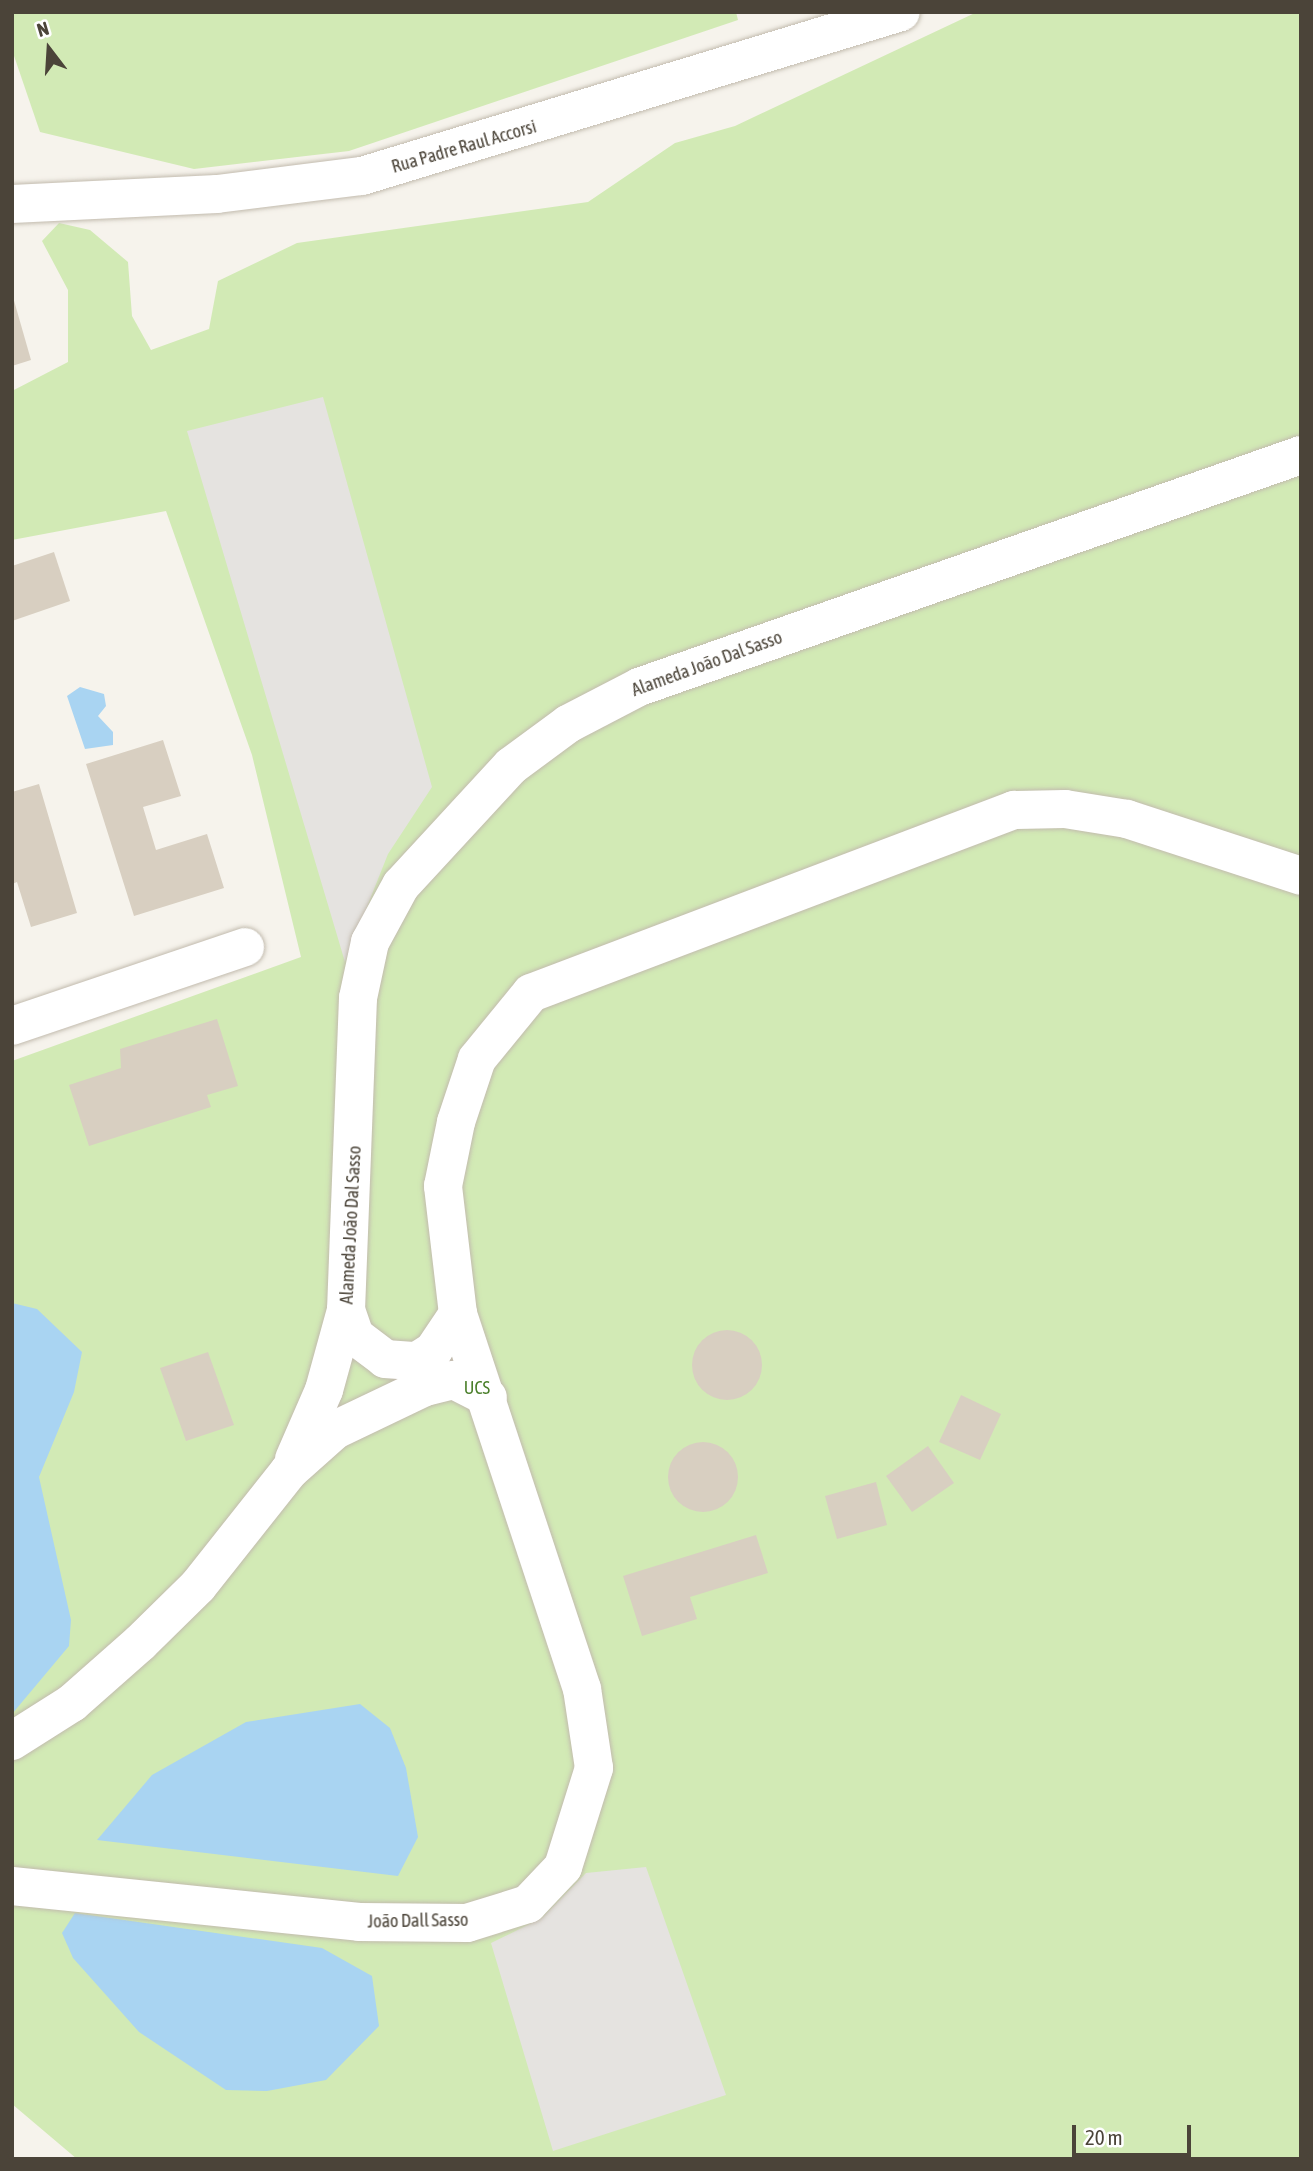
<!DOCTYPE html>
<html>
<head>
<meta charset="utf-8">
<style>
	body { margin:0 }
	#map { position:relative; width:1313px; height:2171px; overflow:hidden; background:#f6f3ec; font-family:"Asap Condensed",sans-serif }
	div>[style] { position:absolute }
	.green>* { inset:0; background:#d2eab5 }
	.parking>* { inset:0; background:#e5e3e0 }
	.water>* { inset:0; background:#a9d4f2 }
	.building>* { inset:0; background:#d8cfc1 }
	.round { border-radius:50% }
	.roads { filter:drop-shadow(0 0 2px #c2bbae) drop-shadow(0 0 2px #c2bbae) }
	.minor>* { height:38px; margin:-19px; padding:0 19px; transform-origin:19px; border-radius:19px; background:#fff }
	span { translate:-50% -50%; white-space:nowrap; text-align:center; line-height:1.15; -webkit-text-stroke:5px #fff; paint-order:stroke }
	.street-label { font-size:18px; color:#4b4439 }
	.park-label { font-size:18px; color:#4a7f2a }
	.frame { position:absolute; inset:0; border:14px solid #4b4439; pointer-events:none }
	.north { position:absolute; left:14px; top:14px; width:70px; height:70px; -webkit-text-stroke:5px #fff; paint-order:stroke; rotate:343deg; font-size:19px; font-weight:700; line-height:28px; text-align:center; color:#4b4439 }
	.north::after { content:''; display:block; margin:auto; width:24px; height:32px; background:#4b4439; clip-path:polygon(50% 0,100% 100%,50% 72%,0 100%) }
	.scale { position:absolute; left:1072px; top:2125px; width:119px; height:32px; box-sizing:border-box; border:4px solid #4b4439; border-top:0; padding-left:9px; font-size:21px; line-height:24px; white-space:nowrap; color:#4b4439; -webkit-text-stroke:5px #fff; paint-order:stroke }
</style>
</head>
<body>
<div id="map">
	<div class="green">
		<div style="clip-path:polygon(12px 12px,736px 12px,738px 20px,349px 151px,194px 169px,40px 132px,12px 50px)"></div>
		<div style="clip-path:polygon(977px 12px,1301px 12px,1301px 2159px,77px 2159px,12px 2104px,12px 1061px,301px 957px,252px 755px,166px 511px,12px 540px,12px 391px,68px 362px,68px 290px,42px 241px,59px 223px,90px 230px,128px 262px,132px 316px,151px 350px,209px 329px,218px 281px,297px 243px,588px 202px,675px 143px,735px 126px)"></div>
	</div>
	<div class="parking">
		<div style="clip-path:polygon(323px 397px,432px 787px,388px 854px,345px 962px,187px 431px)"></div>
		<div style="clip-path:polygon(646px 1867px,726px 2095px,553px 2151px,491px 1943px,542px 1918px,586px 1873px)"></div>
	</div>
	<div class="water">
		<div style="clip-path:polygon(80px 687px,104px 694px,106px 706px,98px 716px,113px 732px,113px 745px,85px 749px,67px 696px)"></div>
		<div style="clip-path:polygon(12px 1303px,37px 1309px,82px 1352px,74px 1392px,39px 1477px,71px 1620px,69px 1646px,12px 1714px)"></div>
		<div style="clip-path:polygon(360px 1704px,390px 1728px,406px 1768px,418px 1837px,398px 1876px,97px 1840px,152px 1775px,246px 1722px)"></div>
		<div style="clip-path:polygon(75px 1913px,322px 1948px,372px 1976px,379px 2026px,326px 2080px,267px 2091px,226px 2090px,139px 2032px,73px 1958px,62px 1933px)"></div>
	</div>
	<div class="building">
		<div style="clip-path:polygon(13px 297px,31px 360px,12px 366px,12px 298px)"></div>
		<div style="clip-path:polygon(54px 552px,70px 601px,12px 621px,12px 566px)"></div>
		<div style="clip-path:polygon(163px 740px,181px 796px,143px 807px,156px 850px,207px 834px,224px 888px,134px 916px,86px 764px)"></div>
		<div style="clip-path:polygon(39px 784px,77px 913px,31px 927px,17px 882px,12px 884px,12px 792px)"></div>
		<div style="clip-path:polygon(217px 1019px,238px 1086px,207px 1095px,211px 1107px,89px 1146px,69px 1085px,121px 1068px,120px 1049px)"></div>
		<div class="round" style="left:692px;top:1330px;width:70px;height:70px"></div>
		<div style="clip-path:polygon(208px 1352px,234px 1425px,186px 1441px,160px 1368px)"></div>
		<div style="clip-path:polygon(961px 1395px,1001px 1414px,980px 1460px,939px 1442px)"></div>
		<div class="round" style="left:668px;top:1442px;width:70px;height:70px"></div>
		<div style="clip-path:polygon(928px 1446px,954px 1483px,912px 1512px,886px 1476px)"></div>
		<div style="clip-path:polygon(876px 1482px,887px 1525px,837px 1539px,825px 1496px)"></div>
		<div style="clip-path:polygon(756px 1535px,768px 1573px,690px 1597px,697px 1619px,642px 1636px,623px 1576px)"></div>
	</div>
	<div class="roads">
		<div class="minor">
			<div style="left:12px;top:204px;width:205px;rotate:-2.8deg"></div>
			<div style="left:217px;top:194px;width:146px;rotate:-7.1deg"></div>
			<div style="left:362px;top:176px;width:563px;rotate:-16.92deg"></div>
			<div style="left:1301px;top:455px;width:701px;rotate:160.69deg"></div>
			<div style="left:639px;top:687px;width:80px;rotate:152.5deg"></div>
			<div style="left:568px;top:724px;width:71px;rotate:143.6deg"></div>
			<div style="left:511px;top:766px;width:162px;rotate:132.7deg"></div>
			<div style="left:401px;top:885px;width:65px;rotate:118.5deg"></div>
			<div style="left:370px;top:942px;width:57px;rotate:102.1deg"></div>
			<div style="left:358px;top:998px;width:312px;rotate:92.2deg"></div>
			<div style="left:346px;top:1310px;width:28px;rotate:71deg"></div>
			<div style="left:355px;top:1336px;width:38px;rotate:37deg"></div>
			<div style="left:385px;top:1359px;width:32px;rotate:4deg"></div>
			<div style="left:417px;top:1361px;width:19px;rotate:-32deg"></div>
			<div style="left:433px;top:1351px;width:45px;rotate:-56deg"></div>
			<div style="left:458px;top:1314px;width:129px;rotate:-96.7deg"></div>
			<div style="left:443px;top:1186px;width:65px;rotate:-78.5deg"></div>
			<div style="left:456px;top:1122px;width:66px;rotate:-71.6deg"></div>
			<div style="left:477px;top:1059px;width:85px;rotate:-50.7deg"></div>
			<div style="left:531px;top:993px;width:517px;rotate:-20.75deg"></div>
			<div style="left:1014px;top:810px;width:51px;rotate:-1.1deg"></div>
			<div style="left:1065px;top:809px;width:63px;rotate:9.2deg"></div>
			<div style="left:1127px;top:819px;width:183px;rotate:18.1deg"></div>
			<div style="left:12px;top:1026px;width:246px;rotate:-18.7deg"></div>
			<div style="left:294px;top:1459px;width:75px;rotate:-66.5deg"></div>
			<div style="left:324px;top:1390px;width:83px;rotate:-74.6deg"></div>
			<div style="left:12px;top:1741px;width:71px;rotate:-32.3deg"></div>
			<div style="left:72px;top:1703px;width:91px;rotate:-41.4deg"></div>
			<div style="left:140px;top:1643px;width:81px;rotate:-44.5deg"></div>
			<div style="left:198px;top:1586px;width:147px;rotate:-51.6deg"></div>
			<div style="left:289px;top:1471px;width:62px;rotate:-41.7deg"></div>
			<div style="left:335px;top:1430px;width:100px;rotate:-25.5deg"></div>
			<div style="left:425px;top:1387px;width:30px;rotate:-14deg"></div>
			<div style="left:454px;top:1380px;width:38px;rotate:27deg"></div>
			<div style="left:12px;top:1886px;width:349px;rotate:5.9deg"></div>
			<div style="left:359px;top:1922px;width:108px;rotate:0.5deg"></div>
			<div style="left:467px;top:1923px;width:64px;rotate:-17.3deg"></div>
			<div style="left:528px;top:1904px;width:51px;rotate:-46.6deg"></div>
			<div style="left:563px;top:1867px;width:104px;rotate:-72.6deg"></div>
			<div style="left:594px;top:1768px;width:80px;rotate:-98.6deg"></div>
			<div style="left:582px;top:1689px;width:395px;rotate:-108.3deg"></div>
		</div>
	</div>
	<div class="street-label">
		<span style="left:464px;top:147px;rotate:-16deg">Rua Padre Raul Accorsi</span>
		<span style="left:707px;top:664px;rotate:-20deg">Alameda João Dal Sasso</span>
		<span style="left:351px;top:1225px;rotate:-87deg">Alameda João Dal Sasso</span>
		<span style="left:418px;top:1921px;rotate:-1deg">João Dall Sasso</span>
	</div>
	<div class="park-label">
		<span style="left:477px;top:1388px">UCS</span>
	</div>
	<div class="frame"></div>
	<div class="north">N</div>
	<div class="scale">20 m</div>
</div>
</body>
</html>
